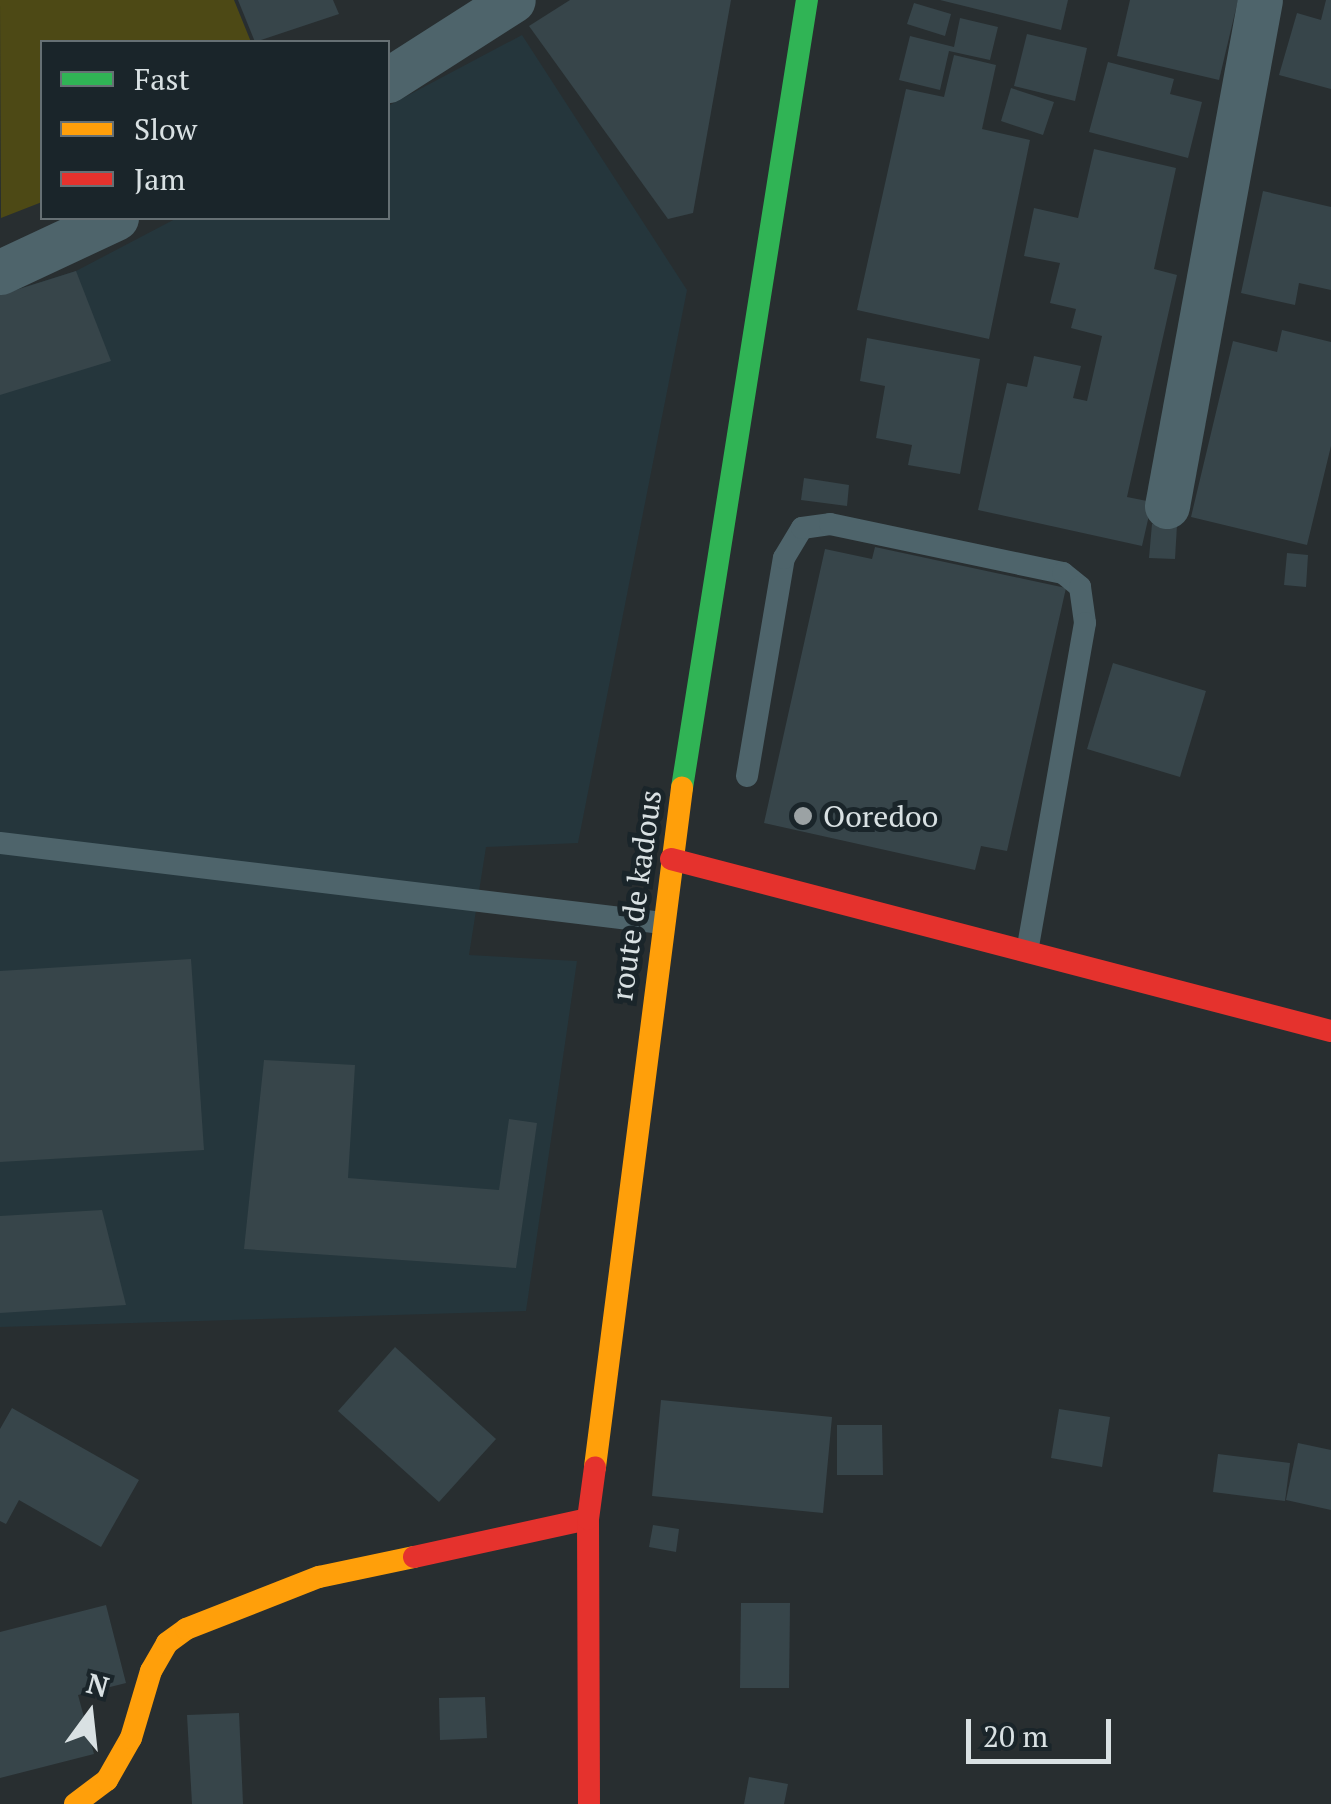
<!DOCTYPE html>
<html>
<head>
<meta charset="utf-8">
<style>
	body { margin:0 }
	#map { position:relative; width:1331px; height:1804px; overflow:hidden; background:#282e30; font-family:"PT Serif",serif }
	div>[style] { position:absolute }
	.built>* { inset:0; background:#25363c }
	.green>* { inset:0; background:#4d4915 }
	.building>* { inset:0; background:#37454a }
	.lane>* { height:22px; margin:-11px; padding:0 11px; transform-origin:11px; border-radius:11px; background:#4e646b }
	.street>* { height:45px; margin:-22.5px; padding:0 22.5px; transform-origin:22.5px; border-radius:22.5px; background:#4e646b }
	.fast>* { height:22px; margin:-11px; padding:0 11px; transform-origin:11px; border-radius:11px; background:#30b455 }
	.slow>* { height:22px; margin:-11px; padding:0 11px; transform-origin:11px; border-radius:11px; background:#ff9f0a }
	.jam>* { height:22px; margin:-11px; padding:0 11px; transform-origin:11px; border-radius:11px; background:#e5322d }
	.dots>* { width:28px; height:28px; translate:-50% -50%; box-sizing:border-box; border:5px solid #1a252a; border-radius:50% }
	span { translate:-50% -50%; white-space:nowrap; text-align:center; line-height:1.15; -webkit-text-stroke:10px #1a252a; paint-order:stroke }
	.poi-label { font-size:30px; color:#d9e1e3 }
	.left { translate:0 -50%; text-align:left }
	.street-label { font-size:30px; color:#d9e1e3 }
	.legend { position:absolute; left:40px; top:40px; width:350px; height:180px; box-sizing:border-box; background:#1a252a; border:2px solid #667074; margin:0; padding:12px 18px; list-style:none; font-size:30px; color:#d9e1e3 }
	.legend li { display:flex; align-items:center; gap:20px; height:50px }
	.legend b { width:50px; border:2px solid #667074 }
	.north { position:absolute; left:40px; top:1664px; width:100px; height:100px; -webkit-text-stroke:8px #1a252a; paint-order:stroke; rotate:15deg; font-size:28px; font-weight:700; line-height:40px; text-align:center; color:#d9e1e3 }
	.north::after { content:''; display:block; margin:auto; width:35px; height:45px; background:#d9e1e3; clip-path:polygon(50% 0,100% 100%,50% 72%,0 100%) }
	.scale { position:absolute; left:966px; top:1719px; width:145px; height:45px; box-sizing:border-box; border:5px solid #d9e1e3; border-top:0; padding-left:12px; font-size:30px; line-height:35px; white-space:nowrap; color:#d9e1e3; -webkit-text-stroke:8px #1a252a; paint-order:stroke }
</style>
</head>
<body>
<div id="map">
	<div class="built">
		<div style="clip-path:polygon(522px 35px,687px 290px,578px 843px,486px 847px,469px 955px,577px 961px,526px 1311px,0 1327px,0 295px,76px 271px,177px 218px,388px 218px,388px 106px)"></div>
	</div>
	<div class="green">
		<div style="clip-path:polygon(0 0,234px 0,251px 42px,42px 42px,42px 202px,1px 218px)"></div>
	</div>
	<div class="building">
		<div style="clip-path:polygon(238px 0,333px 0,339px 14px,255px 42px)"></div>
		<div style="clip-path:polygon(570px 0,731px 0,693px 213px,668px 219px,529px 26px)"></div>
		<div style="clip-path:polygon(940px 0,1068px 0,1061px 30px)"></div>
		<div style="clip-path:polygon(1130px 0,1238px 0,1219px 80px,1117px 56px)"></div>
		<div style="clip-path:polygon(1326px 0,1331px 0,1331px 89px,1279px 75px,1297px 13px,1321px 20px)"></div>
		<div style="clip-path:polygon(914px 3px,951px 14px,945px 36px,907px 24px)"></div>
		<div style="clip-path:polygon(960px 18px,998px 27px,990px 60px,949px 51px,940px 90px,899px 80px,910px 36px,954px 47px)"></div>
		<div style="clip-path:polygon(1027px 34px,1087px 48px,1075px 101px,1014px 86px)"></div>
		<div style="clip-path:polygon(954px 55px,996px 65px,982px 129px,1030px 140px,989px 339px,857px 310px,906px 89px,944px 97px)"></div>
		<div style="clip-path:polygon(1108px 62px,1174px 79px,1170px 94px,1202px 102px,1188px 158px,1089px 132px)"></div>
		<div style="clip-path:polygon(1011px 88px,1054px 102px,1043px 135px,1001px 121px)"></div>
		<div style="clip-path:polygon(1094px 149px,1176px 168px,1154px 269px,1177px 275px,1127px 497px,1152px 502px,1142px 546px,978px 510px,1007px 383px,1027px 387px,1034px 356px,1081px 366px,1073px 398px,1087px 401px,1102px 336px,1071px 328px,1076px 309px,1050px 303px,1060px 263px,1024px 256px,1034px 208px,1078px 218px)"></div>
		<div style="clip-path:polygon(1263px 191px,1331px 207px,1331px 290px,1299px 283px,1295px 305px,1241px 293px)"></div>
		<div style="clip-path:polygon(76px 271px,111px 361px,0 395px,0 295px)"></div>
		<div style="clip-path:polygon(1282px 330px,1331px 342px,1331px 446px,1307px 545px,1191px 517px,1233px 341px,1277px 352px)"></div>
		<div style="clip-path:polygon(867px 338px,980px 359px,960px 474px,908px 465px,912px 445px,876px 438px,885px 386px,860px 381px)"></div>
		<div style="clip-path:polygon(804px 478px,849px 485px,847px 506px,801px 500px)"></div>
		<div style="clip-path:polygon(1152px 524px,1177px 525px,1175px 559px,1149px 558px)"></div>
		<div style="clip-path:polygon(875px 547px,1066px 588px,1007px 851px,981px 846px,975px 870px,764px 823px,825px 549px,872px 559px)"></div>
		<div style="clip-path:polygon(1287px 553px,1308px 555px,1306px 587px,1284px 585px)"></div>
		<div style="clip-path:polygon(1113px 663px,1206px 691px,1180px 777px,1087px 749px)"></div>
		<div style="clip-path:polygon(191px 959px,204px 1150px,0 1162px,0 971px)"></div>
		<div style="clip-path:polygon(264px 1060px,355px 1065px,348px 1178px,499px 1190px,509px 1119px,537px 1123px,516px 1268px,244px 1249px)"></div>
		<div style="clip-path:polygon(102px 1210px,126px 1305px,0 1313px,0 1216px)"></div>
		<div style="clip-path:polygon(395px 1347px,496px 1439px,439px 1502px,338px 1411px)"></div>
		<div style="clip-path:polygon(661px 1400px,832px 1417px,823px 1513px,652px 1496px)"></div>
		<div style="clip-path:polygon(12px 1408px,139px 1480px,101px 1547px,19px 1500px,6px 1524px,0 1521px,0 1429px)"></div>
		<div style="clip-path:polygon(1059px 1409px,1110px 1417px,1102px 1467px,1051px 1458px)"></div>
		<div style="clip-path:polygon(837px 1425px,882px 1425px,883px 1475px,837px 1475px)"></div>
		<div style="clip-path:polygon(1298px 1443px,1331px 1450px,1331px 1510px,1286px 1500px)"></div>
		<div style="clip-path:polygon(1218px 1454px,1290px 1463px,1285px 1501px,1213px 1492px)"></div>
		<div style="clip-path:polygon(653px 1525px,679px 1529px,676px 1552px,649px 1547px)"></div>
		<div style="clip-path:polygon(741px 1603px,790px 1603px,789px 1688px,740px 1688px)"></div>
		<div style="clip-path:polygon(106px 1605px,126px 1683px,78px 1695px,94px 1754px,0 1778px,0 1632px)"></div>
		<div style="clip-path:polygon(485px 1697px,487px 1738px,440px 1740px,439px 1698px)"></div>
		<div style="clip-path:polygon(239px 1713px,243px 1804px,192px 1804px,187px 1715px)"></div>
		<div style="clip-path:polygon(749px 1777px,788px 1784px,784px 1804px,744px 1804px)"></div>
	</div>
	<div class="lane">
		<div style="left:747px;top:776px;width:221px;rotate:-80.4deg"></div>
		<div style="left:784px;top:558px;width:35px;rotate:-59deg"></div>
		<div style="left:802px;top:528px;width:28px;rotate:-8deg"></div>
		<div style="left:830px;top:524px;width:238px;rotate:11.9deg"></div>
		<div style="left:1063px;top:573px;width:22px;rotate:39deg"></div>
		<div style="left:1080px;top:587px;width:36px;rotate:82deg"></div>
		<div style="left:1085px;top:623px;width:333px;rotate:100deg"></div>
		<div style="left:0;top:843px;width:667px;rotate:6.89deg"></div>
	</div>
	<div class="street">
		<div style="left:388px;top:80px;width:148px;rotate:-32.6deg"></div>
		<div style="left:0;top:272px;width:128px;rotate:-25deg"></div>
		<div style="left:1167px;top:506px;width:514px;rotate:-79.59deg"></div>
	</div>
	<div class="fast">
		<div style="left:682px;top:788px;width:798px;rotate:-80.99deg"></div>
	</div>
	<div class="slow">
		<div style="left:595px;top:1467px;width:685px;rotate:-82.7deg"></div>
		<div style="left:75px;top:1804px;width:40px;rotate:-37deg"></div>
		<div style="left:107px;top:1780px;width:48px;rotate:-60.3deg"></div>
		<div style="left:131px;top:1738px;width:70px;rotate:-73.4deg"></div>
		<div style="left:151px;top:1671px;width:32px;rotate:-60deg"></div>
		<div style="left:167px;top:1643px;width:24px;rotate:-36deg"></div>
		<div style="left:186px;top:1629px;width:143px;rotate:-21.4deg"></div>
		<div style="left:319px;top:1577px;width:97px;rotate:-11.9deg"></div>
	</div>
	<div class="jam">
		<div style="left:671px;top:859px;width:682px;rotate:14.61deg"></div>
		<div style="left:414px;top:1557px;width:178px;rotate:-12.3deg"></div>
		<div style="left:589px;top:1804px;width:285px;rotate:-90.2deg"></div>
		<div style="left:588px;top:1519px;width:52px;rotate:-82.3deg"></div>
	</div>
	<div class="dots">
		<div style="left:803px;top:816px;background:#9ba2a4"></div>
	</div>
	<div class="poi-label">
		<span class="left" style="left:823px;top:816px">Ooredoo</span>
	</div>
	<div class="street-label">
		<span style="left:636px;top:895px;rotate:-82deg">route de kadous</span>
	</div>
	<ul class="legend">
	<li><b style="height:12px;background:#30b455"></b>Fast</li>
	<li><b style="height:12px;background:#ff9f0a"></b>Slow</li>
	<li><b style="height:12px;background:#e5322d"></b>Jam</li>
	</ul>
	<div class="north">N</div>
	<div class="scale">20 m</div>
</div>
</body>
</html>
